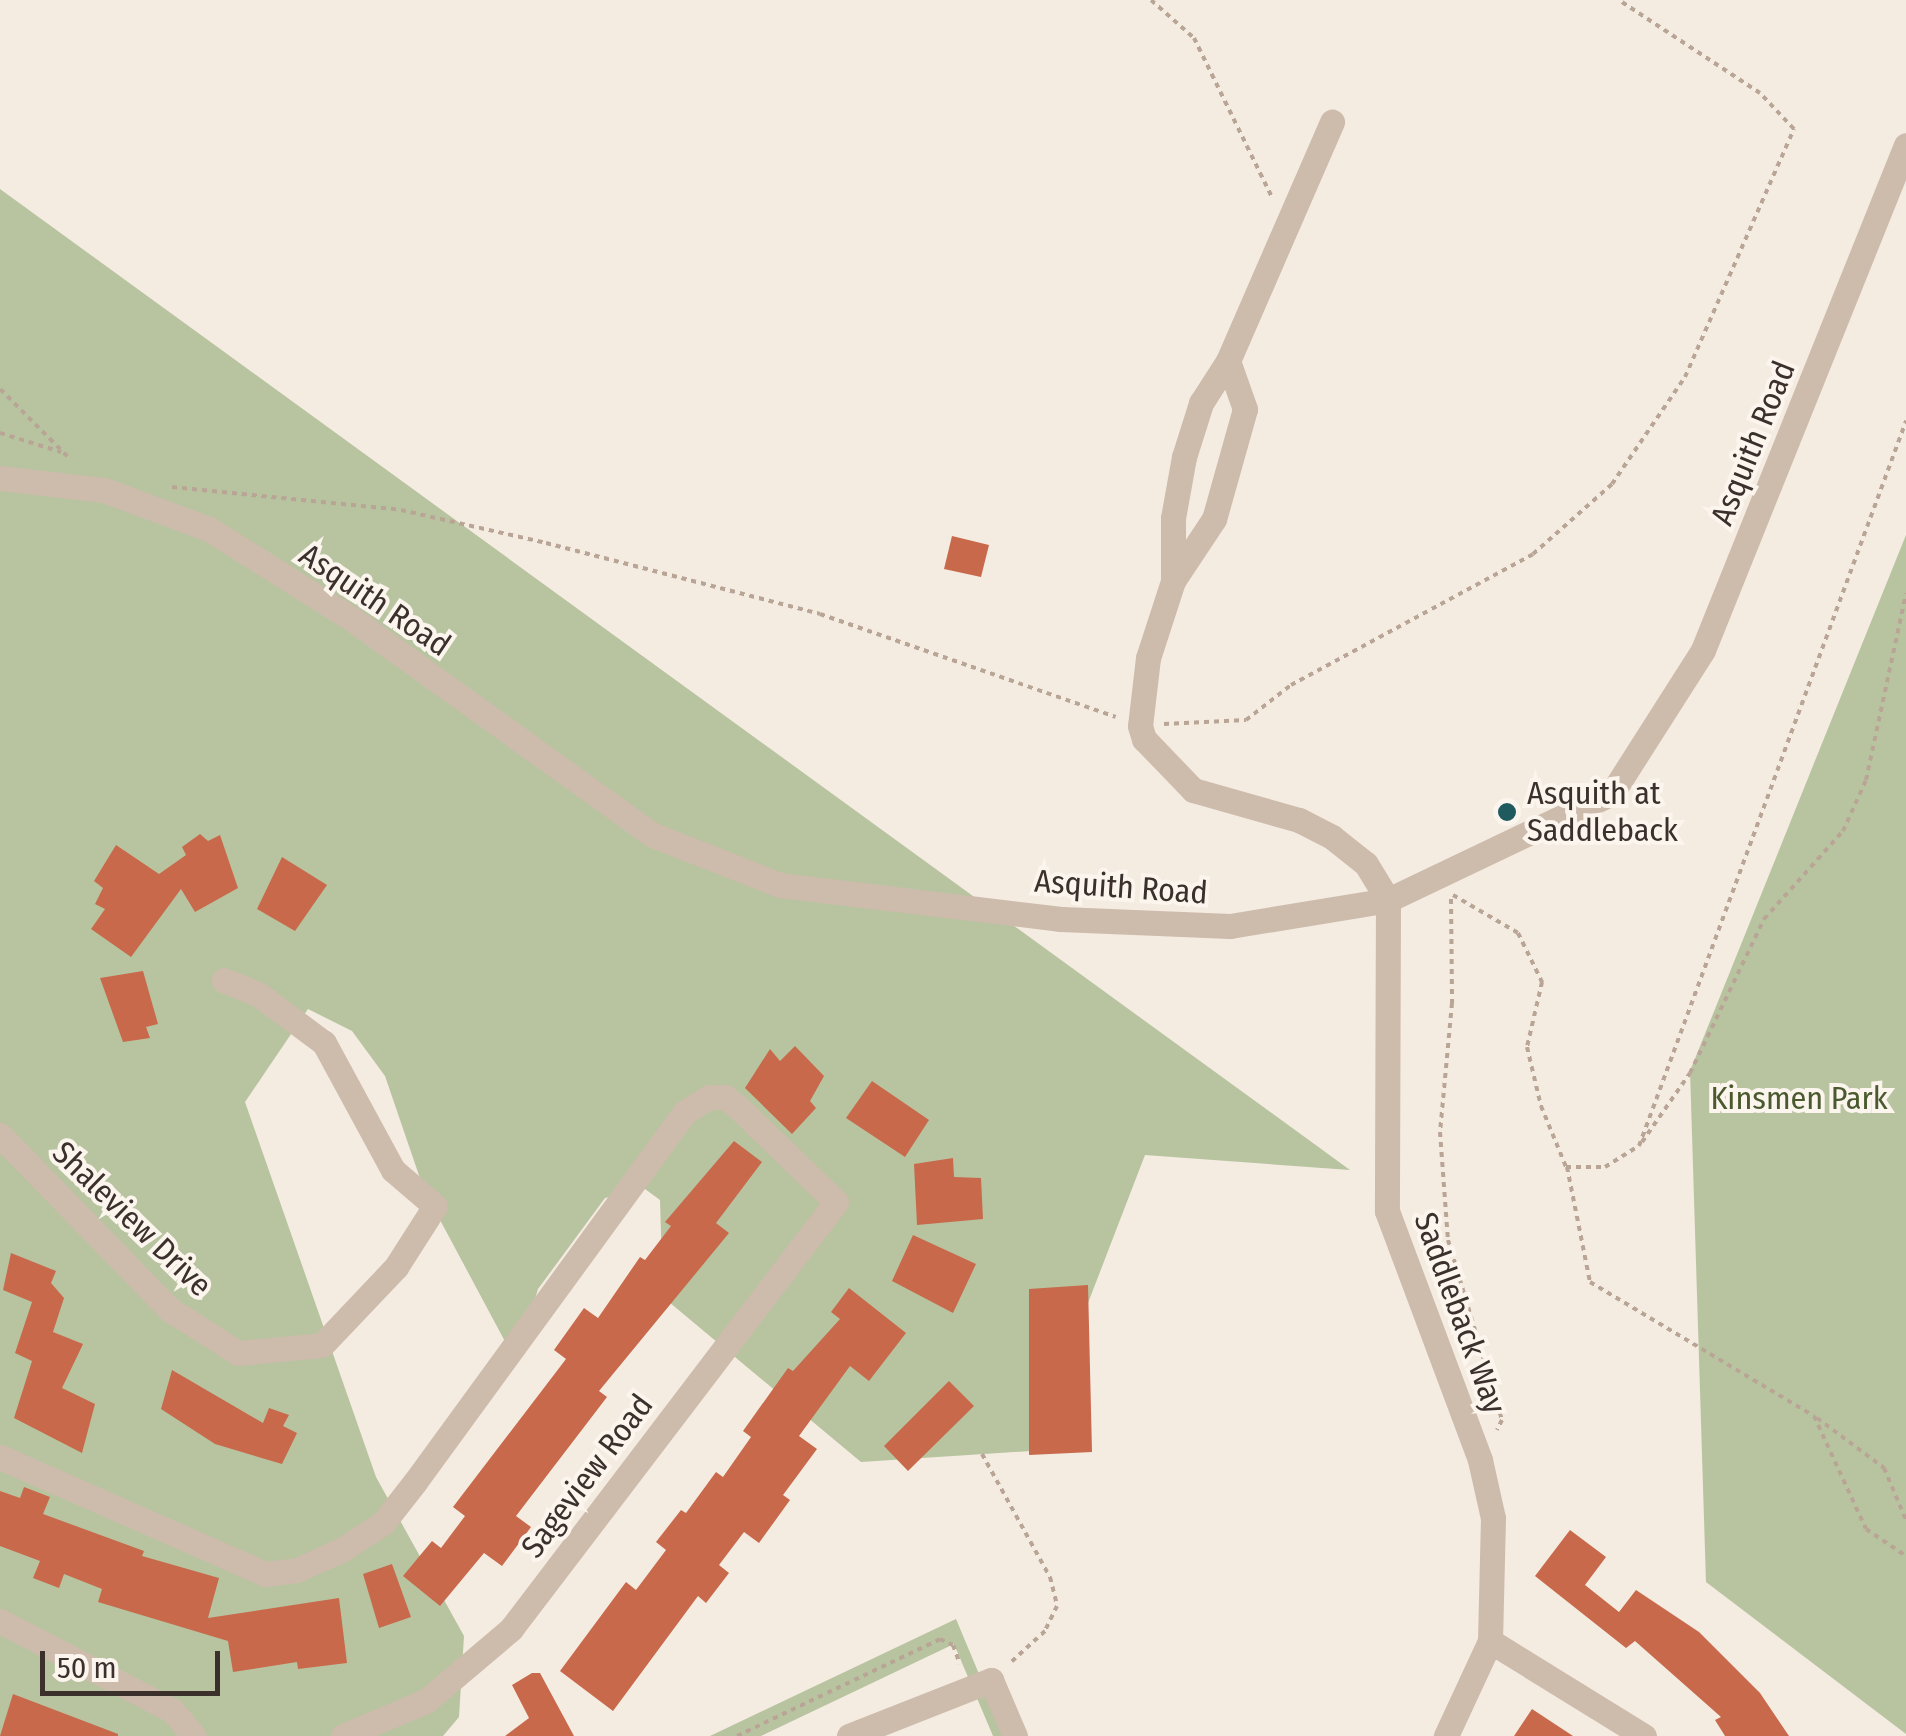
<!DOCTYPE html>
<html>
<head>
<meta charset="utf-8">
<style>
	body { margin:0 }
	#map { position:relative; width:1906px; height:1736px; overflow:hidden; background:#f4ebe1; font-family:"Fira Sans Condensed",sans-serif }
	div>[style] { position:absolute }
	.green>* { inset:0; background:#b8c4a0 }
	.building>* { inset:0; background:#c8694b }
	.path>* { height:4px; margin-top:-2px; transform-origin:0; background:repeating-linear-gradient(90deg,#b9a596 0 5px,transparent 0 10px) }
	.minor>* { height:25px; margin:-12.5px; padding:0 12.5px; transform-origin:12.5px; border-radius:12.5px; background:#cdbbac }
	.dots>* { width:28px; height:28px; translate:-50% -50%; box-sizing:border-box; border:5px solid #fbf5ee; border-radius:50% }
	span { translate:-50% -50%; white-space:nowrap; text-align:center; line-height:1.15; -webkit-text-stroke:8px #fbf5ee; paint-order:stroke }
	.street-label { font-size:32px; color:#3b302b }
	.poi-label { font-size:32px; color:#3b302b }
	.left { translate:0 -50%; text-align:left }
	.park-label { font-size:32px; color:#4a5a2e }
	.scale { position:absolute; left:40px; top:1651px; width:180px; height:45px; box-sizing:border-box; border:5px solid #3b302b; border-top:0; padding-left:12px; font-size:30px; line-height:35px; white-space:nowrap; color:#3b302b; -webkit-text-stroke:8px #fbf5ee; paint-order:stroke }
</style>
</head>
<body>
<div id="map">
	<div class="green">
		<div style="clip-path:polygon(0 189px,1350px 1170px,1145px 1155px,1031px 1451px,861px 1462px,663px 1297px,660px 1200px,645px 1189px,605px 1198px,538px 1289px,516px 1362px,424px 1190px,385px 1076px,352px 1031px,308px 1009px,245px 1102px,376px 1477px,464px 1636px,459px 1717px,443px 1736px,0 1736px)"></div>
		<div style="clip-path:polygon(1906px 535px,1906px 1734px,1706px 1582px,1690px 1071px)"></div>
		<div style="clip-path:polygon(956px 1619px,1005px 1736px,993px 1736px,954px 1644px,761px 1736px,710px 1736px)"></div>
	</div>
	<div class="building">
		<div style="clip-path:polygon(952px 536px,989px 545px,981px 577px,944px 569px)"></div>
		<div style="clip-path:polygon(200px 834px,208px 841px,220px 835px,238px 888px,195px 912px,181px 889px,131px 957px,91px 929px,105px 909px,95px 904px,103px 888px,94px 881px,116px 845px,159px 874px,186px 855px,182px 847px)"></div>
		<div style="clip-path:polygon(282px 857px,327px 885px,295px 931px,257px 909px)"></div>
		<div style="clip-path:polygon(143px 971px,158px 1024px,146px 1027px,150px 1038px,123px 1042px,100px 978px)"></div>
		<div style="clip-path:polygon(795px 1046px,824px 1076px,810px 1101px,816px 1108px,792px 1134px,745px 1088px,770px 1049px,780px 1061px)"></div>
		<div style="clip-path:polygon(872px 1081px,929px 1120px,905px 1157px,846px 1118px)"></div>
		<div style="clip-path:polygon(734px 1141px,762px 1162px,716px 1223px,729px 1233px,599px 1391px,607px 1397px,516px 1516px,531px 1527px,502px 1566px,484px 1553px,440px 1606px,403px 1576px,432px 1541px,441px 1548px,465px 1516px,453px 1507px,566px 1359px,554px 1350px,584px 1308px,598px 1318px,640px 1257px,645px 1260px,671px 1226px,665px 1222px)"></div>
		<div style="clip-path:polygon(953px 1158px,954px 1177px,981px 1178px,983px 1219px,917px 1225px,914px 1164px)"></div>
		<div style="clip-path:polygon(913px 1235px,976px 1264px,953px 1313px,892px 1281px)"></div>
		<div style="clip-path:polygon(11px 1253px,56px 1271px,51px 1283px,64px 1298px,53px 1332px,83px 1344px,62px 1388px,95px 1404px,82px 1453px,14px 1418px,32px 1361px,15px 1353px,32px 1302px,3px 1290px)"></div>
		<div style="clip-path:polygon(1088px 1285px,1092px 1452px,1029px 1455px,1029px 1289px)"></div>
		<div style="clip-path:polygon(849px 1288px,906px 1333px,869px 1381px,850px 1366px,799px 1436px,817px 1449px,783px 1495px,790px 1500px,759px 1543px,744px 1532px,719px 1565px,729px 1573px,706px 1603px,698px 1596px,613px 1711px,560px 1671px,626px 1582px,636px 1590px,666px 1550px,656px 1542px,681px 1510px,686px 1513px,716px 1472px,723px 1477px,751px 1437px,743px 1431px,788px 1368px,793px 1371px,840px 1319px,831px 1312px)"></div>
		<div style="clip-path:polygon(172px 1370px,263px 1423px,269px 1408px,289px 1415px,283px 1426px,297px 1433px,282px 1464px,215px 1444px,161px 1409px)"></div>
		<div style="clip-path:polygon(949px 1381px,974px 1406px,908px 1471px,884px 1446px)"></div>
		<div style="clip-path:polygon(24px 1487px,50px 1497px,43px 1514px,144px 1551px,142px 1556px,219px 1578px,208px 1618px,339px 1598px,347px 1663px,298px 1669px,297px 1662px,233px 1672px,228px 1641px,98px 1602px,102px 1589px,64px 1574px,59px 1588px,33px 1578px,40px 1561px,0 1546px,0 1491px,20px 1498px)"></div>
		<div style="clip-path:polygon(1570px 1530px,1606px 1557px,1585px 1585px,1619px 1612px,1636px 1590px,1699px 1632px,1760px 1693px,1789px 1736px,1725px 1736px,1715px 1720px,1721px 1717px,1635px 1641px,1626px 1648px,1535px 1576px)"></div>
		<div style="clip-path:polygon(392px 1564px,411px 1617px,379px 1628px,363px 1574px)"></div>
		<div style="clip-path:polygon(532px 1673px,540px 1673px,574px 1736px,505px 1736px,529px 1718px,512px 1685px)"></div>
		<div style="clip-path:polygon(13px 1694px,118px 1734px,118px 1736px,0 1736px)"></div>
		<div style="clip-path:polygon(1532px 1709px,1573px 1736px,1514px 1736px)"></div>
	</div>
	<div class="path">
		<div style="left:1151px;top:0;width:57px;rotate:41.5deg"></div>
		<div style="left:1194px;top:38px;width:179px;rotate:63.9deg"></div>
		<div style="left:0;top:389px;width:99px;rotate:45deg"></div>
		<div style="left:0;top:433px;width:64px;rotate:17.3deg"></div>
		<div style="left:172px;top:487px;width:230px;rotate:5.7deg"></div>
		<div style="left:401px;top:510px;width:149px;rotate:12.8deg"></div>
		<div style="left:546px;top:543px;width:283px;rotate:14.5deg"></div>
		<div style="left:820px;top:614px;width:313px;rotate:19.2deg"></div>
		<div style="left:1164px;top:724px;width:82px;rotate:-2.8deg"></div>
		<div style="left:1246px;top:720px;width:57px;rotate:-37.9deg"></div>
		<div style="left:1291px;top:685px;width:275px;rotate:-28.4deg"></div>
		<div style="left:1533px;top:554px;width:106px;rotate:-41.5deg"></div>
		<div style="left:1612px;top:484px;width:130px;rotate:-55.7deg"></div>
		<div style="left:1685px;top:377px;width:271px;rotate:-66.3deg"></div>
		<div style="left:1794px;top:129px;width:50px;rotate:-133.4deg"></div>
		<div style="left:1760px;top:93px;width:169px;rotate:-146.6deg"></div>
		<div style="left:1453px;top:895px;width:75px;rotate:30.3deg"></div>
		<div style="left:1518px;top:933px;width:55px;rotate:63.9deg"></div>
		<div style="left:1542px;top:982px;width:67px;rotate:103deg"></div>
		<div style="left:1527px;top:1047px;width:61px;rotate:76.7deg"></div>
		<div style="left:1541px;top:1106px;width:66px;rotate:67.7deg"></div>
		<div style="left:1566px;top:1167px;width:39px"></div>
		<div style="left:1605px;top:1167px;width:40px;rotate:-32deg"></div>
		<div style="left:1639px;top:1146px;width:773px;rotate:-69.78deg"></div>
		<div style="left:1451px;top:899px;width:104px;rotate:89.4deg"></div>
		<div style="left:1452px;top:1003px;width:130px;rotate:95.3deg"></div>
		<div style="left:1440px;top:1132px;width:108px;rotate:85.8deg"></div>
		<div style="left:1448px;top:1240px;width:188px;rotate:73.3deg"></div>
		<div style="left:1502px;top:1420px;width:11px;rotate:117deg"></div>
		<div style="left:1642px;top:1142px;width:84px;rotate:-55.2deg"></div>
		<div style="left:1690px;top:1073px;width:171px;rotate:-64.3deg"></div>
		<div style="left:1764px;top:919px;width:118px;rotate:-48.1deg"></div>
		<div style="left:1843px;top:831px;width:56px;rotate:-65.7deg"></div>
		<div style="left:1866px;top:780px;width:191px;rotate:-77.9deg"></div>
		<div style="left:1567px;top:1167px;width:117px;rotate:78.7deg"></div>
		<div style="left:1590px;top:1282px;width:261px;rotate:30.9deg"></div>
		<div style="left:1814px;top:1416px;width:124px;rotate:65.3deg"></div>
		<div style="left:1866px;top:1529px;width:48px;rotate:34deg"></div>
		<div style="left:1817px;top:1418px;width:84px;rotate:36.7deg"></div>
		<div style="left:1884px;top:1468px;width:56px;rotate:67.1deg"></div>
		<div style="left:982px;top:1454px;width:141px;rotate:61.1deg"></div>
		<div style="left:1050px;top:1577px;width:30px;rotate:76deg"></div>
		<div style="left:1057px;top:1606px;width:28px;rotate:116deg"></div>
		<div style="left:1045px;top:1631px;width:49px;rotate:137.5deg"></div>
		<div style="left:737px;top:1736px;width:225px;rotate:-25.5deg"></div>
		<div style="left:940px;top:1639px;width:14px;rotate:25deg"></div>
		<div style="left:953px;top:1645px;width:20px;rotate:70deg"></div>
	</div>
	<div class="minor">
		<div style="left:1228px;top:361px;width:261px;rotate:-66.5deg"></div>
		<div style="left:0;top:478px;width:105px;rotate:6.6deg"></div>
		<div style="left:104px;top:490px;width:112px;rotate:20.4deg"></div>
		<div style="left:209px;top:529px;width:169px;rotate:32.2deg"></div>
		<div style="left:352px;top:619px;width:370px;rotate:35.7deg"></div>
		<div style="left:653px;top:835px;width:136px;rotate:21.5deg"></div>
		<div style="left:780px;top:885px;width:283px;rotate:6.9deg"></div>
		<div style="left:1061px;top:919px;width:169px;rotate:2.4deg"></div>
		<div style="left:1230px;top:926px;width:160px;rotate:-9.3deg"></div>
		<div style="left:1388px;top:900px;width:248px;rotate:-25.5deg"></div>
		<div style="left:1612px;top:793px;width:169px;rotate:-57.5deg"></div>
		<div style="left:1703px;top:650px;width:544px;rotate:-68.1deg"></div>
		<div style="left:1173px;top:581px;width:63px;rotate:-90deg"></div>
		<div style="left:1173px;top:518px;width:62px;rotate:-79.8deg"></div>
		<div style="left:1184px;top:457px;width:57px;rotate:-72.5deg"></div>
		<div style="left:1201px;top:403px;width:50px;rotate:-57.3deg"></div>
		<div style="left:1228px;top:361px;width:51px;rotate:70.5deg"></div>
		<div style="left:1245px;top:409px;width:114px;rotate:105.7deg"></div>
		<div style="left:1214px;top:519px;width:74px;rotate:123.5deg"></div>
		<div style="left:1173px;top:581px;width:81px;rotate:108deg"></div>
		<div style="left:1148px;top:658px;width:68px;rotate:96.7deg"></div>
		<div style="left:1140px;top:726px;width:14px;rotate:73deg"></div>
		<div style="left:1144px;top:739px;width:71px;rotate:46.1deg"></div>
		<div style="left:1193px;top:790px;width:110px;rotate:15.8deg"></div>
		<div style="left:1299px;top:820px;width:37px;rotate:27deg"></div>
		<div style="left:1332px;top:837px;width:43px;rotate:38.5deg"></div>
		<div style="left:1366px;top:864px;width:42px;rotate:58.6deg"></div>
		<div style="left:1388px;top:900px;width:311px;rotate:90.2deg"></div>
		<div style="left:1387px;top:1211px;width:266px;rotate:69.5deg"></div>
		<div style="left:1480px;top:1460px;width:59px;rotate:77.4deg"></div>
		<div style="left:1493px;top:1518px;width:123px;rotate:91.4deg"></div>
		<div style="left:1490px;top:1641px;width:105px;rotate:114.9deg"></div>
		<div style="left:0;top:1135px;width:243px;rotate:45.8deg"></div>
		<div style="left:169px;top:1309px;width:82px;rotate:32.5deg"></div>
		<div style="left:238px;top:1353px;width:84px;rotate:-5.4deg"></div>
		<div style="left:322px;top:1345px;width:108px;rotate:-46.5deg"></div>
		<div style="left:396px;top:1267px;width:72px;rotate:-57.4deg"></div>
		<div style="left:435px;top:1206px;width:55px;rotate:-139.4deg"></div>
		<div style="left:393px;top:1170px;width:145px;rotate:-118.5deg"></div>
		<div style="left:324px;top:1043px;width:82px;rotate:-143.4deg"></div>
		<div style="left:258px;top:994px;width:37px;rotate:-158deg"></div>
		<div style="left:0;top:1457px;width:290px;rotate:23.8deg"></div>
		<div style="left:265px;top:1574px;width:32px;rotate:-7deg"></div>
		<div style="left:297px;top:1570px;width:51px;rotate:-24.5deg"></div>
		<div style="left:343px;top:1549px;width:48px;rotate:-33deg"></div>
		<div style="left:383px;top:1523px;width:52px;rotate:-52deg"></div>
		<div style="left:415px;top:1482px;width:458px;rotate:-53.9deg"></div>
		<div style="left:685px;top:1112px;width:28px;rotate:-32deg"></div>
		<div style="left:709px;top:1097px;width:16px"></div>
		<div style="left:725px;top:1097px;width:18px;rotate:38deg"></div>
		<div style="left:739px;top:1108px;width:135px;rotate:44.1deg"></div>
		<div style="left:836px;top:1202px;width:537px;rotate:127.28deg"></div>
		<div style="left:511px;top:1629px;width:111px;rotate:139.7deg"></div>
		<div style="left:426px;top:1701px;width:90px;rotate:157.1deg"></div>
		<div style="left:0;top:1621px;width:194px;rotate:27.4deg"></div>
		<div style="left:172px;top:1710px;width:34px;rotate:50deg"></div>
		<div style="left:1490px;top:1641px;width:181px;rotate:31.7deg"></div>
		<div style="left:849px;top:1736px;width:153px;rotate:-21.5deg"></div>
		<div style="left:991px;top:1680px;width:61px;rotate:66.8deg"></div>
	</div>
	<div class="dots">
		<div style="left:1507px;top:812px;background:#1f5a5e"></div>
	</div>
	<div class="street-label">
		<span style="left:1753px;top:443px;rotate:-68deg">Asquith Road</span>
		<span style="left:375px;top:600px;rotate:34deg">Asquith Road</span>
		<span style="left:1121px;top:887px;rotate:4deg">Asquith Road</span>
		<span style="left:132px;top:1219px;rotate:44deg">Shaleview Drive</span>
		<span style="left:1460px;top:1313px;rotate:70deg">Saddleback Way</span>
		<span style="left:587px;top:1476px;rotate:-53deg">Sageview Road</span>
	</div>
	<div class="poi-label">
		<span class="left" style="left:1527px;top:812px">Asquith at<br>Saddleback</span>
	</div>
	<div class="park-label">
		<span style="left:1799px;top:1098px">Kinsmen Park</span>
	</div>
	<div class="scale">50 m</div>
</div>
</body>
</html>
